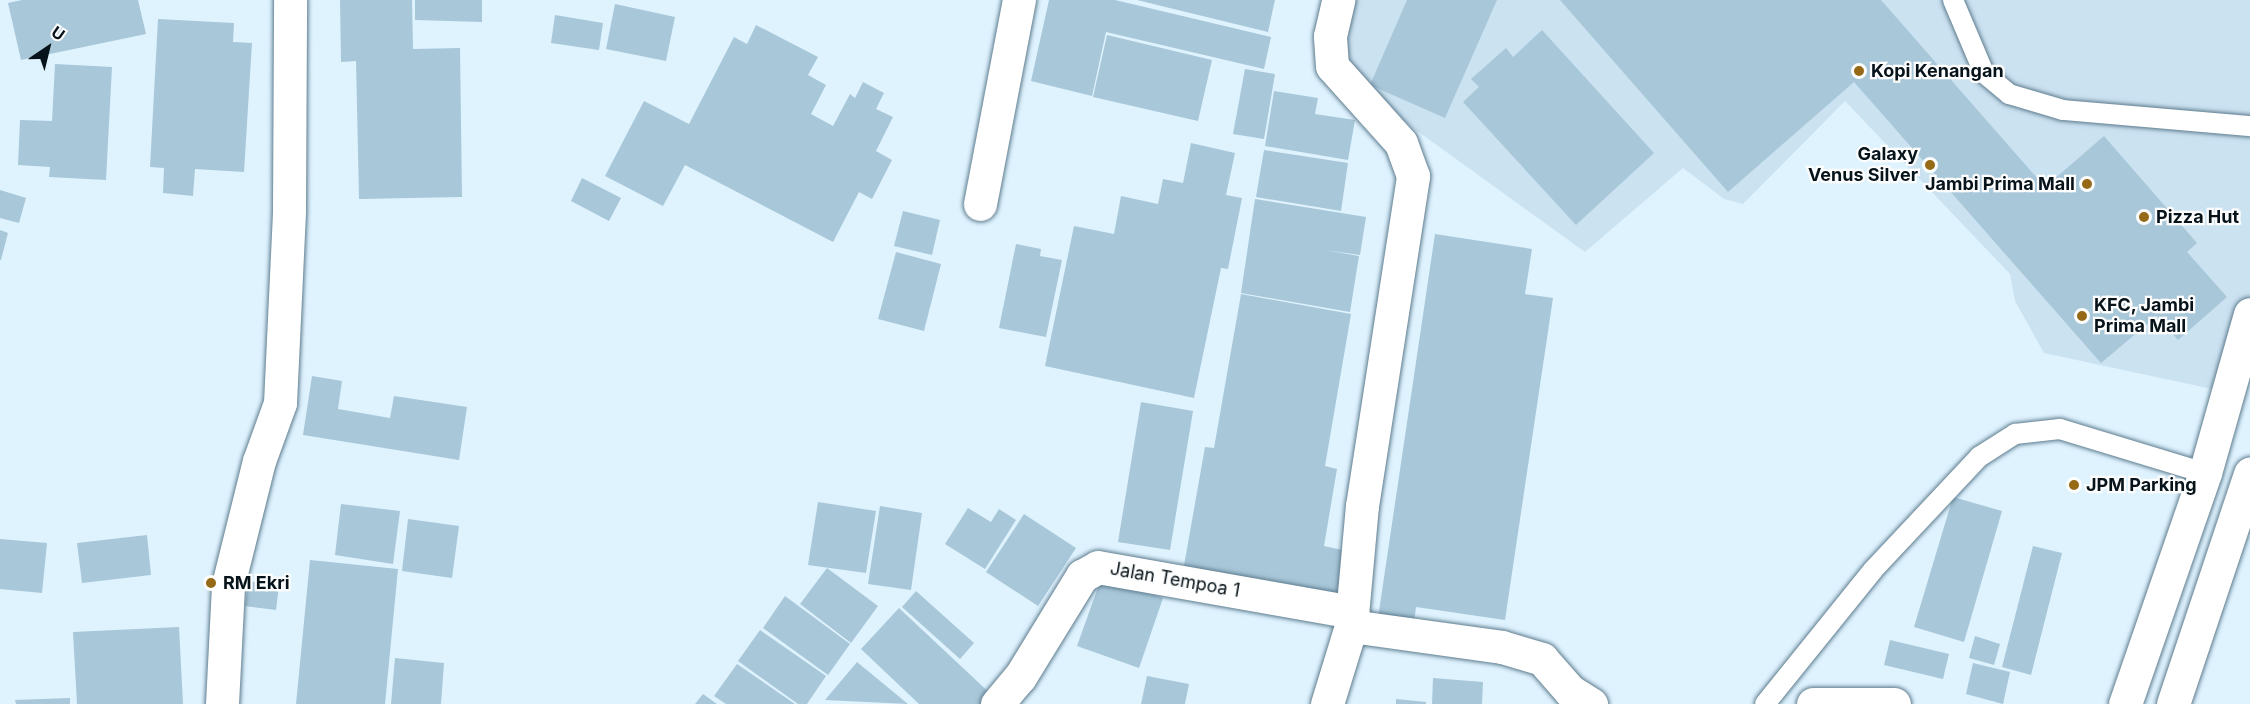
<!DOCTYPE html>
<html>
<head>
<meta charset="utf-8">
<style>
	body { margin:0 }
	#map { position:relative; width:2250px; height:704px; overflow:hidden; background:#dff3ff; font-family:Inter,sans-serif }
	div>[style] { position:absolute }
	.built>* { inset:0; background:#cbe2f1 }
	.building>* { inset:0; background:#a8c7d9 }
	.roads { filter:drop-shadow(0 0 2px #5e7c8e) drop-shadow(0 0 2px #5e7c8e) }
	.lane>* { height:20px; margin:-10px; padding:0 10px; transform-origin:10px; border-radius:10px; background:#fff }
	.street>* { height:33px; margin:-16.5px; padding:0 16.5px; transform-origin:16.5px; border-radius:16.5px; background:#fff }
	.highway>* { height:33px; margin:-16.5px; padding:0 16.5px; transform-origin:16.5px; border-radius:16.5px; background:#fff }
	.dots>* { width:16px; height:16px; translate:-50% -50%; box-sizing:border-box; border:3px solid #fcfdfc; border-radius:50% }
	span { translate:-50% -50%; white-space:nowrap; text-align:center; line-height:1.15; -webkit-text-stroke:4.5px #fcfdfc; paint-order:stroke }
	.poi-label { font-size:18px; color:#07131a; font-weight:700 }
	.left { translate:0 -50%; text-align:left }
	.right { translate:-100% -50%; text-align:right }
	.street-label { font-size:18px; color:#07131a }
	.north { position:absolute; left:18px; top:18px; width:60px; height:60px; -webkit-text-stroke:4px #fcfdfc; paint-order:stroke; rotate:35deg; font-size:16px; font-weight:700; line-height:24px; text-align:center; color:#07131a }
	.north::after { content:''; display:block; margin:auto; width:21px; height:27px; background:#07131a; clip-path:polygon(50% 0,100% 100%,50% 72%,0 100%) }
</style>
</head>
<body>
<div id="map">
	<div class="built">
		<div style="clip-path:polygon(1346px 0,2250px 0,2250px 306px,2226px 392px,2044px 353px,2015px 301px,2010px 274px,1845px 101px,1743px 204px,1724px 199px,1683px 168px,1585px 252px,1366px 94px,1331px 38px)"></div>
	</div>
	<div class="building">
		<div style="clip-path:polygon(22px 0,138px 0,146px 34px,21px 60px,8px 3px)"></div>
		<div style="clip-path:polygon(340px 0,412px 0,413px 49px,460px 48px,462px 197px,359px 199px,356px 61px,341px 62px)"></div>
		<div style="clip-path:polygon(415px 0,482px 0,482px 22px,415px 20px)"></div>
		<div style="clip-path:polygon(1049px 0,1115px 0,1271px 37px,1264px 69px,1106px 32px,1092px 96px,1031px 81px)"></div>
		<div style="clip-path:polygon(1137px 0,1275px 0,1268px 32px)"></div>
		<div style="clip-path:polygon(1407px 0,1497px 0,1445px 118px,1370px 85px)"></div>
		<div style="clip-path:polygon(1560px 0,1881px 0,2045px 187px,2104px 136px,2197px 243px,2187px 252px,2227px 297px,2178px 340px,2157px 316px,2101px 363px,1854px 82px,1728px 192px)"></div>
		<div style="clip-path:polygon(615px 4px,675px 17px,666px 61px,606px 49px)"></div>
		<div style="clip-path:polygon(555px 15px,603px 23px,599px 50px,551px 43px)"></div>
		<div style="clip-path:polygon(158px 19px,234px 23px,233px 42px,252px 43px,244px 172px,195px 169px,193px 196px,163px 193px,164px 168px,150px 167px)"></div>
		<div style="clip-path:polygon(756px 25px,818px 57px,808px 75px,826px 85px,811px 114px,833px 126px,850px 94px,855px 98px,863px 82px,884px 93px,876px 109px,893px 117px,876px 151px,892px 160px,872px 199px,859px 192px,833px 242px,685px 165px,663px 206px,605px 176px,644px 101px,689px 124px,734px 37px,747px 44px)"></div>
		<div style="clip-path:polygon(1542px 30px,1654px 153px,1576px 225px,1463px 102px,1479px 87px,1471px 79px,1506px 48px,1513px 57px)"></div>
		<div style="clip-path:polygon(1107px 35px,1212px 60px,1198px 121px,1093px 97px)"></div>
		<div style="clip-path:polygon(55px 64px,112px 67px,106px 180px,49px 177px,50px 167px,18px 165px,20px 120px,52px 121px)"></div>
		<div style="clip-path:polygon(1245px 69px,1275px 74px,1264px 139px,1233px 134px)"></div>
		<div style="clip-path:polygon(1274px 91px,1318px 98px,1315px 114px,1355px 120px,1348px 160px,1265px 146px)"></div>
		<div style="clip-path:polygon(1191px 143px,1235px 153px,1226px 195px,1242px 198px,1228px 269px,1221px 268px,1194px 398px,1045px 366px,1074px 226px,1114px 234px,1121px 196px,1158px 204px,1163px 179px,1183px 183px)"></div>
		<div style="clip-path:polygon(1264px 150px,1348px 163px,1341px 211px,1256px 197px)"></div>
		<div style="clip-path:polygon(582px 178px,621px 198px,609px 221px,571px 201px)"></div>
		<div style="clip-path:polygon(0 190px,26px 198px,19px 223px,0 218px)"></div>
		<div style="clip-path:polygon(1255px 199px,1366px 217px,1360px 255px,1325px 250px,1359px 256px,1350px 312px,1241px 293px)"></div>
		<div style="clip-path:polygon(903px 211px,940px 220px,932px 255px,894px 246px)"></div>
		<div style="clip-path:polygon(0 230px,8px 233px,1px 260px,0 260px)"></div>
		<div style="clip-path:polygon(1435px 234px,1532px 249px,1525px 294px,1553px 298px,1505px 620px,1416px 607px,1414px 623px,1378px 618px)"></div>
		<div style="clip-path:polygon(1016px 244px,1041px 249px,1040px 256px,1062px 260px,1046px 337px,999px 328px)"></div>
		<div style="clip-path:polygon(896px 252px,941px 264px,924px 331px,878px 319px)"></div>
		<div style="clip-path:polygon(1241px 294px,1351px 314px,1325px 466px,1337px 469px,1324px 546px,1347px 551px,1339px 604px,1182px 577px,1205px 447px,1214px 448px)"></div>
		<div style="clip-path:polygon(312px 376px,342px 381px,338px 409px,390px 418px,394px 396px,467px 407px,459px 460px,303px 435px)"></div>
		<div style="clip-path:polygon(1141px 402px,1193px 411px,1170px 550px,1118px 542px)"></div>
		<div style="clip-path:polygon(1953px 497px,2002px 511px,1964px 642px,1914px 627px)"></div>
		<div style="clip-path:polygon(818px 502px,876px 511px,866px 573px,808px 565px)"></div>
		<div style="clip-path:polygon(341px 504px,400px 511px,393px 564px,335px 555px)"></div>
		<div style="clip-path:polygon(880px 506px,922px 513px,911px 590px,868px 584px)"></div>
		<div style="clip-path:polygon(968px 508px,991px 522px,999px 509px,1016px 520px,985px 569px,945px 544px)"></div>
		<div style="clip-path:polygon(1024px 514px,1076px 548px,1038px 606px,986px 572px)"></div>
		<div style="clip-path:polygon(408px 519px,459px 526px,452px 578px,402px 571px)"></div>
		<div style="clip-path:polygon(147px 535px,151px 575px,82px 583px,77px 543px)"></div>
		<div style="clip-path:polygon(0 539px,47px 543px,42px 593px,0 589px)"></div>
		<div style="clip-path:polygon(2033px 546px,2062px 553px,2031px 675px,2002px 667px)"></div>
		<div style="clip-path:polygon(310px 560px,398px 569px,385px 704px,296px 704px)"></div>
		<div style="clip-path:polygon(827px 568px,878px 606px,851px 643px,800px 604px)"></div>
		<div style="clip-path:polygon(1102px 576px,1163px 598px,1139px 668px,1077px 646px)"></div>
		<div style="clip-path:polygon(248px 581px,279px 585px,276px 610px,245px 606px)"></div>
		<div style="clip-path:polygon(916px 591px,974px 643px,960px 659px,902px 607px)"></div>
		<div style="clip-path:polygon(785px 596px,850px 644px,828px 675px,763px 628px)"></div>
		<div style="clip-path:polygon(899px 608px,995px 698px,989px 704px,919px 704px,861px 649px)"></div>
		<div style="clip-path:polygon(179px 627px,183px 704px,77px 704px,73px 632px)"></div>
		<div style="clip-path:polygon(760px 630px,826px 676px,807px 704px,798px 704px,738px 661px)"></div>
		<div style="clip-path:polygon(1975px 636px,2000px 644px,1994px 665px,1969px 658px)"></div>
		<div style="clip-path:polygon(1890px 640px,1949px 654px,1943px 679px,1884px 665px)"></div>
		<div style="clip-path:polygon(395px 658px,444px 663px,441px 704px,391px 704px)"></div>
		<div style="clip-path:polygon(857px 662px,908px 704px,825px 700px)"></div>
		<div style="clip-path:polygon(1973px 663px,2010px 672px,2003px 704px,1966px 694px)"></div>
		<div style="clip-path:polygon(737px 664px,795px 704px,726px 704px,714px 696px)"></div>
		<div style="clip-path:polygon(1147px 676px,1189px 684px,1185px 704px,1141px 704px)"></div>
		<div style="clip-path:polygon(1433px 678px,1483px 682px,1482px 704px,1432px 704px)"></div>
		<div style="clip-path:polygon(703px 694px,717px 704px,695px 704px)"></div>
		<div style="clip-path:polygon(70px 698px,70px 704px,16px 704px,15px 700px)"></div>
		<div style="clip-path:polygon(1396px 699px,1426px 702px,1426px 704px,1396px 704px)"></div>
	</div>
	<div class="roads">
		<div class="lane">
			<div style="left:1953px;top:0;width:79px;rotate:67deg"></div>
			<div style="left:1984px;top:73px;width:33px;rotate:40deg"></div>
			<div style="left:2009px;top:94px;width:56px;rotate:16.5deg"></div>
			<div style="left:2063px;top:110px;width:188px;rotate:4.9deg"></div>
			<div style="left:1765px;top:704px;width:172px;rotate:-51.1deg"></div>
			<div style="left:1873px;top:570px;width:155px;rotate:-46.8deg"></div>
			<div style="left:1979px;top:457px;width:43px;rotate:-32.6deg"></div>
			<div style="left:2015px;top:434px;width:45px;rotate:-6.3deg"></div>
			<div style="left:2060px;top:429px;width:152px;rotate:16.9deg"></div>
		</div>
		<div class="street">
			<div style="left:980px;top:204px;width:208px;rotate:-79.2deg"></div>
			<div style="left:1351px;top:626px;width:152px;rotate:7.9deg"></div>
			<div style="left:1502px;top:647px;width:42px;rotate:16.7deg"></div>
			<div style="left:1542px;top:659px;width:43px;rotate:48.8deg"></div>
			<div style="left:1570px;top:691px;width:25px;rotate:32deg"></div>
			<div style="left:222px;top:704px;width:119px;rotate:-87.1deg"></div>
			<div style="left:228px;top:585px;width:128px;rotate:-76deg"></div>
			<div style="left:259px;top:461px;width:62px;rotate:-70.1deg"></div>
			<div style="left:280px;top:403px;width:193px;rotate:-87.3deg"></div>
			<div style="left:289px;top:210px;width:210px;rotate:-89.7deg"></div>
			<div style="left:997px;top:704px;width:35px;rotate:-50deg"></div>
			<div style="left:1020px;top:677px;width:119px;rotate:-58.5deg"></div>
			<div style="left:1082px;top:576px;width:18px;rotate:-29deg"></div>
			<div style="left:1098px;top:567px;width:258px;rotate:10deg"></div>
			<div style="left:1327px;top:704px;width:82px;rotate:-72.9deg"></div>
			<div style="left:1351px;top:626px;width:121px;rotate:-84.8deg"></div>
			<div style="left:1362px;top:506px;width:334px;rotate:-81.2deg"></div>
			<div style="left:1413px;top:176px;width:35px;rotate:-110deg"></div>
			<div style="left:1401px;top:143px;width:103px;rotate:-131.9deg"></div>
			<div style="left:1332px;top:66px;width:30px;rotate:-94deg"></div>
			<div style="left:1330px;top:36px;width:37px;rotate:-77deg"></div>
			<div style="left:1813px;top:704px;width:81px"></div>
		</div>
		<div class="highway">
			<div style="left:2125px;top:704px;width:244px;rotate:-70.9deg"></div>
			<div style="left:2205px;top:473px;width:165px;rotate:-74.2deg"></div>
			<div style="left:2173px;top:704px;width:243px;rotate:-71.5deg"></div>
		</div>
	</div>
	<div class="dots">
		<div style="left:1859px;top:71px;background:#956916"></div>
		<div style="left:1930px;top:165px;background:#956916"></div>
		<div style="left:2087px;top:184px;background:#956916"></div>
		<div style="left:2144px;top:217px;background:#956916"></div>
		<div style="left:2082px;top:316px;background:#956916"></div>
		<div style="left:2074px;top:485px;background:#956916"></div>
		<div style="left:211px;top:583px;background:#956916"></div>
	</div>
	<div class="poi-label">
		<span class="left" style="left:1871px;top:71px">Kopi Kenangan</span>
		<span class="right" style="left:1918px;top:165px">Galaxy<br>Venus Silver</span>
		<span class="right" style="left:2075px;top:184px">Jambi Prima Mall</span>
		<span class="left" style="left:2156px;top:217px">Pizza Hut</span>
		<span class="left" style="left:2094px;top:316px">KFC, Jambi<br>Prima Mall</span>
		<span class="left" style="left:2086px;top:485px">JPM Parking</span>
		<span class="left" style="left:223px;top:583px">RM Ekri</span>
	</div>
	<div class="street-label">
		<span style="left:1175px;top:580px;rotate:10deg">Jalan Tempoa 1</span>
	</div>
	<div class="north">U</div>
</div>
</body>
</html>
